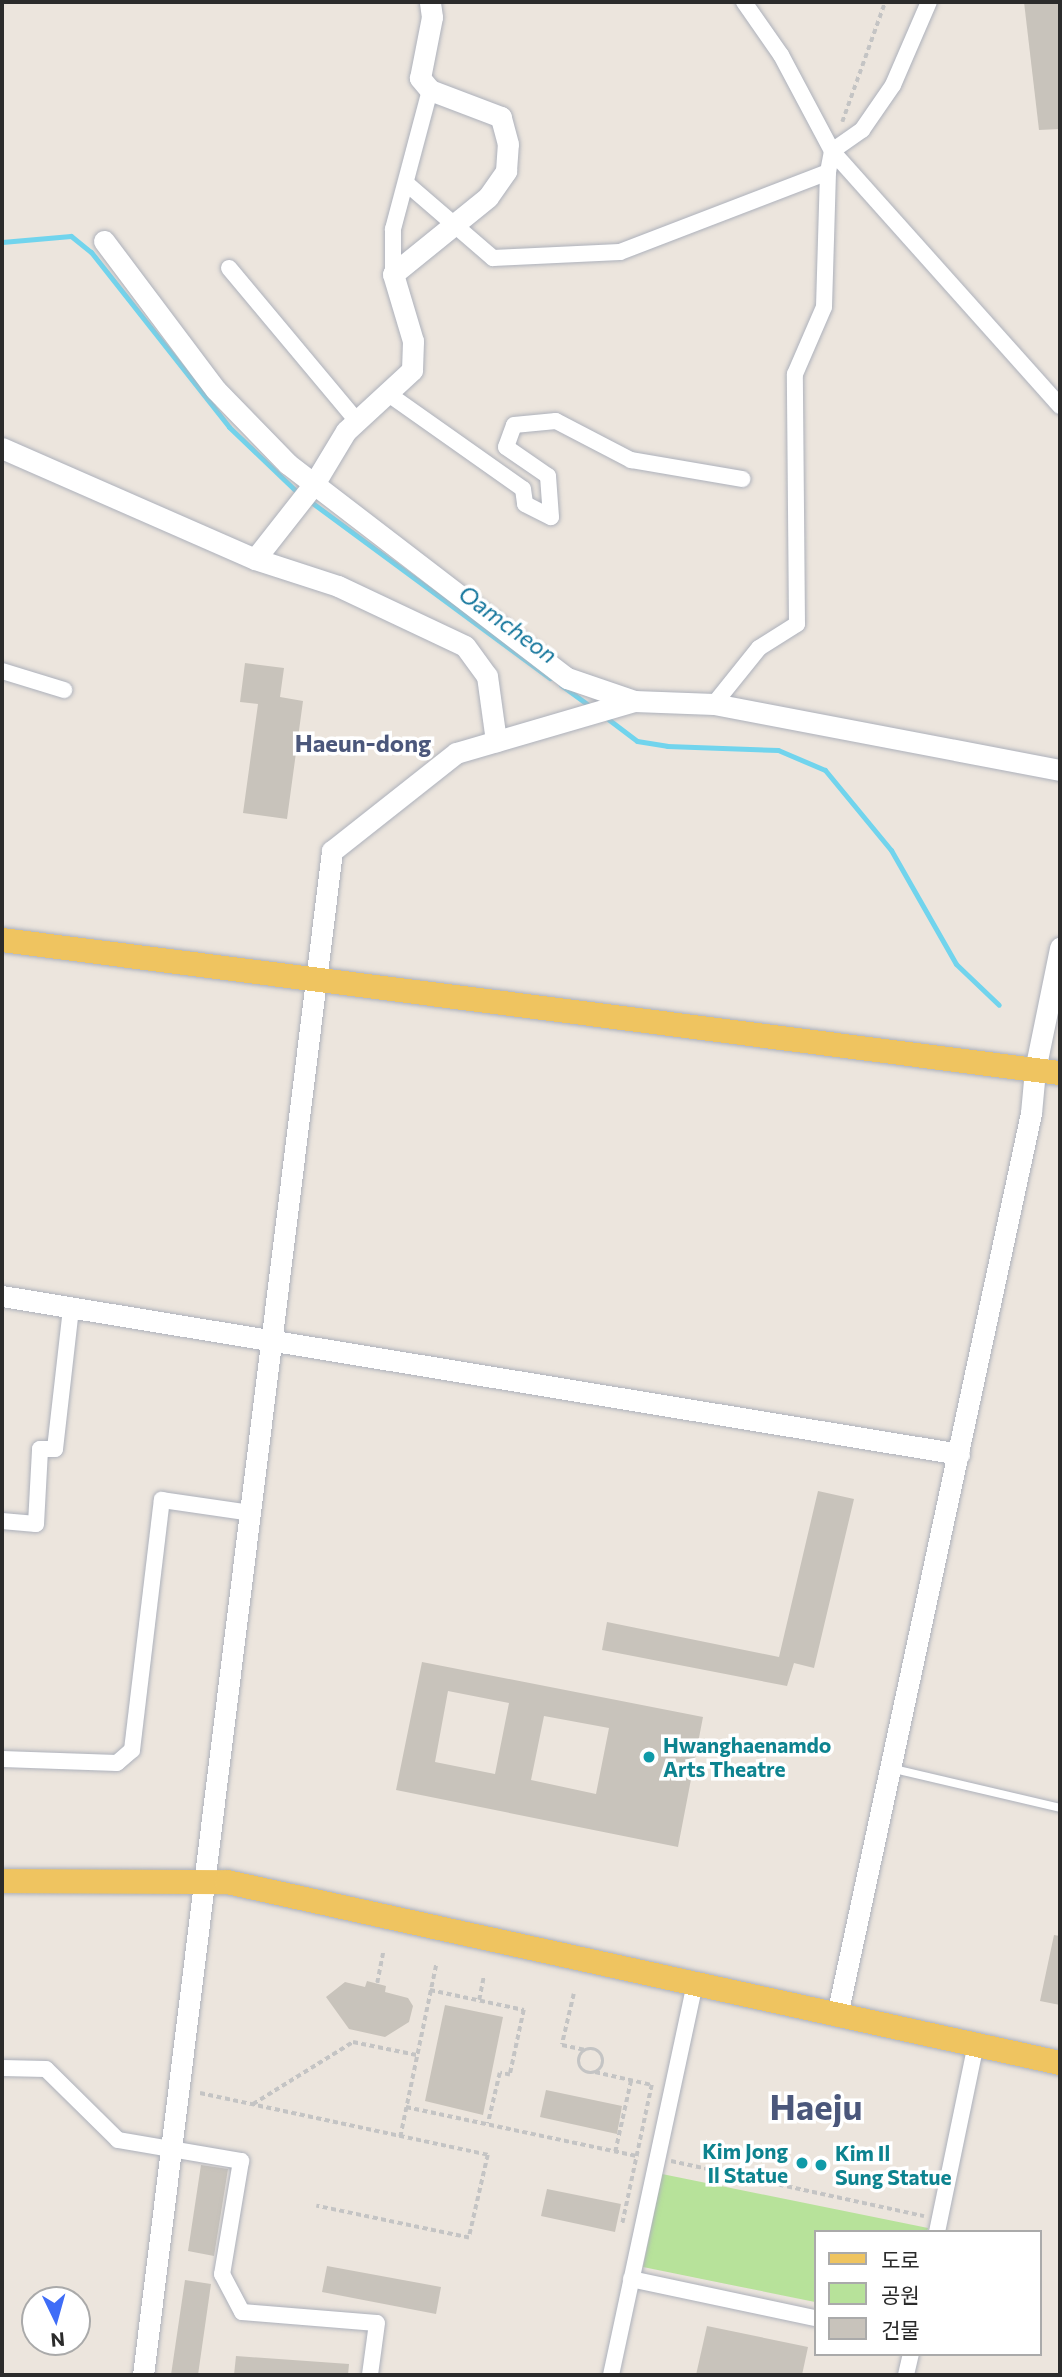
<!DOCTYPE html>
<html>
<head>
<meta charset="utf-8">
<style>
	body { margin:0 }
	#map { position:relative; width:1062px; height:2377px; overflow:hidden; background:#ece5dd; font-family:Commissioner,"Noto Sans KR",sans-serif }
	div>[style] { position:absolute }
	.green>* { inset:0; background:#b7e29a }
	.stream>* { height:5px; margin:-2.5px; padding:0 2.5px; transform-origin:2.5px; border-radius:2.5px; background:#71d4ed }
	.building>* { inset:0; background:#c8c3bb }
	.path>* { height:3.5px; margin-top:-1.75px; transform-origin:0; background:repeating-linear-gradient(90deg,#c4c4c4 0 5px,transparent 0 8.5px) }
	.path>.ring { margin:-1.75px; padding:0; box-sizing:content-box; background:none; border:3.5px solid #c4c4c4; border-radius:50% }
	.roads { filter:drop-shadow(0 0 2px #adb1bb) drop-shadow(0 0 2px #adb1bb) }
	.lane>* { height:8px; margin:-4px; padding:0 4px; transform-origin:4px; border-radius:4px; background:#fff }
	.street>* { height:16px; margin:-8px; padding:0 8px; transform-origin:8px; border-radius:8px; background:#fff }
	.secondary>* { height:21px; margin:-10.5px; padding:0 10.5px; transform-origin:10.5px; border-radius:10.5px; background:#fff }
	.primary>* { height:24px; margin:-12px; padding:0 12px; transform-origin:12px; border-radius:12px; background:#efc460 }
	.dots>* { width:19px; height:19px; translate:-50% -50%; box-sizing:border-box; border:4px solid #fff; border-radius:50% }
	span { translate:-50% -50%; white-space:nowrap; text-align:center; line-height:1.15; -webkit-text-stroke:7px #fff; paint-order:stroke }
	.culture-label { font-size:21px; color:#0d838f; font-weight:700 }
	.left { translate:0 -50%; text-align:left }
	.right { translate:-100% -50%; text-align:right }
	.water-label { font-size:23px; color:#0f739a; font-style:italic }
	.quarter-label { font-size:24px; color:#4b577b; font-weight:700 }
	.town-label { font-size:35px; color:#4b577b; font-weight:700 }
	.frame { position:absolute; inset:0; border:4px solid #2b2b2b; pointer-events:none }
	.legend { position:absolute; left:814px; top:2230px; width:228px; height:126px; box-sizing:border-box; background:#fff; border:2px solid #aaa; margin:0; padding:9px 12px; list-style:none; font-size:21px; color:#2b2b2b }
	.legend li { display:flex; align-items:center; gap:14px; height:35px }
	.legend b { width:35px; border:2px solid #aaa }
	.north { position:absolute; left:21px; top:2286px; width:70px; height:70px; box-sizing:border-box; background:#fff; border:2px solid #aaa; border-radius:50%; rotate:175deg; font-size:19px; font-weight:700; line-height:28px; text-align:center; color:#2b2b2b }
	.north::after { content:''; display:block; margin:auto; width:24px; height:32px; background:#3f6df7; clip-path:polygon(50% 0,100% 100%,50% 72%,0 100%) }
</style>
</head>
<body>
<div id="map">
	<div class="green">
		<div style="clip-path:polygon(662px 2174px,928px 2228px,927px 2232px,815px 2232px,815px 2302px,643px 2267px)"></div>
	</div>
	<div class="stream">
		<div style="left:2px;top:242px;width:69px;rotate:-5deg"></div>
		<div style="left:71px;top:236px;width:26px;rotate:39deg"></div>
		<div style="left:91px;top:252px;width:223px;rotate:51.7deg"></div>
		<div style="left:229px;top:427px;width:97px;rotate:43.7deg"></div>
		<div style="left:307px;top:499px;width:302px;rotate:36.4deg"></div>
		<div style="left:561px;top:685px;width:39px;rotate:36deg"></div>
		<div style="left:604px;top:716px;width:41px;rotate:37.1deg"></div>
		<div style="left:637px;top:741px;width:30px;rotate:9deg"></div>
		<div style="left:667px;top:746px;width:111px;rotate:2.1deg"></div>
		<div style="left:778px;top:750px;width:51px;rotate:23.1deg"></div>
		<div style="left:825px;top:770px;width:104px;rotate:50.5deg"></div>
		<div style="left:891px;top:850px;width:131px;rotate:60.3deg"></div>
		<div style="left:956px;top:964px;width:59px;rotate:43.6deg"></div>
	</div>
	<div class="building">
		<div style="clip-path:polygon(1024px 2px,1060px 2px,1060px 129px,1039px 130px)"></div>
		<div style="clip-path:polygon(245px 663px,284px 668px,280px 697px,303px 701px,287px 819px,243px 813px,258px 704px,240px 702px)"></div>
		<div style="clip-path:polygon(818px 1491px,854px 1499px,814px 1668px,794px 1663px,787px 1686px,602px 1650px,607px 1622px,779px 1657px)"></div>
		<div style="clip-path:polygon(evenodd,422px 1662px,703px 1717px,678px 1847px,396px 1790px,422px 1662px,448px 1691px,509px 1703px,495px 1774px,435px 1762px,448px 1691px,422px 1662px,544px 1716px,609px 1728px,596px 1794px,531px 1780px,544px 1716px)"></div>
		<div style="clip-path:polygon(1054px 1935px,1060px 1936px,1060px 2005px,1040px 2001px)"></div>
		<div style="clip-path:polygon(367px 1981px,386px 1986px,385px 1992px,408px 1998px,413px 2006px,409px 2022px,385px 2037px,349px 2029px,326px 1997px,345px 1982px,365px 1987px)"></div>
		<div style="clip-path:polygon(445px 2005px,503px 2017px,483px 2115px,425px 2101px)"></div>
		<div style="clip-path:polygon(546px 2090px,622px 2106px,617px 2134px,540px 2117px)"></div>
		<div style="clip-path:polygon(201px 2165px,228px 2169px,214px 2256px,188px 2251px)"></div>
		<div style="clip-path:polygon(547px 2189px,621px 2204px,615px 2232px,541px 2216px)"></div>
		<div style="clip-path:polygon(327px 2266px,441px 2287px,436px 2314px,322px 2292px)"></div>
		<div style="clip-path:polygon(185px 2280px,211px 2284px,198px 2375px,171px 2375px)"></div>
		<div style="clip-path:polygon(707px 2326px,808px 2347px,802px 2375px,696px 2375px)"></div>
		<div style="clip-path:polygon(236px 2356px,349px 2364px,348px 2375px,234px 2375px)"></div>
	</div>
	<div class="path">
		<div style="left:842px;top:122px;width:127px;rotate:-70.3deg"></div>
		<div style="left:377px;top:1983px;width:31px;rotate:-79deg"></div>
		<div style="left:430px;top:1990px;width:96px;rotate:12deg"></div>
		<div style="left:524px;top:2010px;width:66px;rotate:102.2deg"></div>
		<div style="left:510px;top:2075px;width:10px;rotate:-169deg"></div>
		<div style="left:500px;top:2073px;width:52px;rotate:103.2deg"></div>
		<div style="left:574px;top:1994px;width:52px;rotate:103.2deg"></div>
		<div style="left:562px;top:2045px;width:25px;rotate:12deg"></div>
		<div style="left:479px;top:2000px;width:25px;rotate:-79deg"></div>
		<div class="ring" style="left:579px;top:2049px;width:20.5px;height:20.5px"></div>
		<div style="left:595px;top:2072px;width:58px;rotate:12.8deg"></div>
		<div style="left:652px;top:2085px;width:144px;rotate:102deg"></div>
		<div style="left:200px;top:2093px;width:295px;rotate:12.1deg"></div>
		<div style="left:488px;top:2155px;width:85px;rotate:102.9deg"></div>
		<div style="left:469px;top:2238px;width:156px;rotate:-168.2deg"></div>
		<div style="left:253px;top:2104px;width:118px;rotate:-31.8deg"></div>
		<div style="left:353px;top:2042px;width:65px;rotate:11.5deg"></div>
		<div style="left:406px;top:2107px;width:236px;rotate:12deg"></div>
		<div style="left:400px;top:2137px;width:177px;rotate:-78.2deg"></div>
		<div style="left:615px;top:2152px;width:74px;rotate:-77.5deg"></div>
		<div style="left:671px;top:2161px;width:259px;rotate:12.3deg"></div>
	</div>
	<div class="roads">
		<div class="lane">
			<div style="left:890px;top:1768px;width:175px;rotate:13.2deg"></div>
		</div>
		<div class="street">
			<div style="left:744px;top:2px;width:65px;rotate:55.1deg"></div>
			<div style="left:781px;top:55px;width:109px;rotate:62deg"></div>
			<div style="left:832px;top:151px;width:342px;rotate:48.2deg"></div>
			<div style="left:406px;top:183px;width:115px;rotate:40.8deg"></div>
			<div style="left:493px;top:258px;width:127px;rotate:-2.7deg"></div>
			<div style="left:620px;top:252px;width:223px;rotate:-21deg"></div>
			<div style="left:828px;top:172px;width:21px;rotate:-79deg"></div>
			<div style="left:832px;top:151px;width:37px;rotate:-35deg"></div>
			<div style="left:862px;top:130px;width:55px;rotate:-55.4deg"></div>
			<div style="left:893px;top:85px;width:90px;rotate:-66.6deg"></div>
			<div style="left:229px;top:268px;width:199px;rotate:50.1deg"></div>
			<div style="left:393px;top:274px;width:45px;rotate:-90deg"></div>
			<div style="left:393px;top:229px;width:144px;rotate:-75.1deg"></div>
			<div style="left:387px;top:393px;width:166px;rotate:35.2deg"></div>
			<div style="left:523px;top:489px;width:15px;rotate:82deg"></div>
			<div style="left:525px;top:504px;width:29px;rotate:27deg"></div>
			<div style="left:551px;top:517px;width:41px;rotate:-94.2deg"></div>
			<div style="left:548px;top:476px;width:51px;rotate:-145.4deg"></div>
			<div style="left:506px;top:447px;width:23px;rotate:-70deg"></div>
			<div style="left:514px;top:425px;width:42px;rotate:-5.4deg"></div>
			<div style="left:556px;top:421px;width:85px;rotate:27.5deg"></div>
			<div style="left:631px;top:460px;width:113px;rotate:9.7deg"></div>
			<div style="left:2px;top:671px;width:65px;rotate:17deg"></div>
			<div style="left:714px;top:704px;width:72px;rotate:-51.2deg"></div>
			<div style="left:759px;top:648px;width:45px;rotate:-32.3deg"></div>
			<div style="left:797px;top:624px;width:250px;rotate:-90.5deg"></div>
			<div style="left:795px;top:374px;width:73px;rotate:-66.6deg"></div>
			<div style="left:824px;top:307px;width:135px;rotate:-88.3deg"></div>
			<div style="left:2px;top:1521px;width:34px;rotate:5deg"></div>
			<div style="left:36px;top:1524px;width:75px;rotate:-86.9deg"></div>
			<div style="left:40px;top:1449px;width:15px"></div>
			<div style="left:55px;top:1449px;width:142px;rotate:-83.5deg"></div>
			<div style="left:2px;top:1759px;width:115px;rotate:2deg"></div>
			<div style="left:117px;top:1763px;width:20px;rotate:-41deg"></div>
			<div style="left:132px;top:1750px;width:252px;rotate:-83.2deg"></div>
			<div style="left:162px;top:1500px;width:90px;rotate:8.3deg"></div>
			<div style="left:2px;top:2068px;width:44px;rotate:1.3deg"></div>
			<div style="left:46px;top:2069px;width:101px;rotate:44.6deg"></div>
			<div style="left:118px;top:2140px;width:125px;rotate:9.7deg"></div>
			<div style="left:241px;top:2161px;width:115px;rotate:99.5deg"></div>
			<div style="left:222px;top:2274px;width:43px;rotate:62.2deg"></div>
			<div style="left:242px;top:2312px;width:135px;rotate:4.7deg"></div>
			<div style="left:377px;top:2323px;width:52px;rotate:97.7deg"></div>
			<div style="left:937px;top:2232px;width:192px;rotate:-78.3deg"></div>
			<div style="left:631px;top:2279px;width:188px;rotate:12deg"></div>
			<div style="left:611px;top:2375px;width:401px;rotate:-77.9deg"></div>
			<div style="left:906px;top:2375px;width:22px;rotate:-77deg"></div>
		</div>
		<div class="secondary">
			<div style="left:104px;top:241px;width:186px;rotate:53.1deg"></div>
			<div style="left:216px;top:390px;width:103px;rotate:45.8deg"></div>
			<div style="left:288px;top:464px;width:352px;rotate:37.5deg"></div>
			<div style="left:567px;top:678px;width:71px;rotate:18.9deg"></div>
			<div style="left:2px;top:448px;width:276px;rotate:23.7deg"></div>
			<div style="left:255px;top:559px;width:87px;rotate:18deg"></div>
			<div style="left:338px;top:586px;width:140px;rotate:25.3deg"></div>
			<div style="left:465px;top:646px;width:37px;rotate:54deg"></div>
			<div style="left:487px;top:676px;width:66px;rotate:82.1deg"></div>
			<div style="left:255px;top:559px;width:95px;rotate:-51.8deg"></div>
			<div style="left:314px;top:484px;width:62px;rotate:-58.9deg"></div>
			<div style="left:346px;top:431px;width:90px;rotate:-42.7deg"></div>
			<div style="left:412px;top:370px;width:29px;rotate:-88deg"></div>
			<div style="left:413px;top:341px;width:70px;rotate:-106.6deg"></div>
			<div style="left:393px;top:274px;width:122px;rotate:-39deg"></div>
			<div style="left:488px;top:197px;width:32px;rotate:-55deg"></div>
			<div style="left:506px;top:171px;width:27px;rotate:-86deg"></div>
			<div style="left:508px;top:144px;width:28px;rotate:-105deg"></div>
			<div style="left:501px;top:117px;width:76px;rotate:-159.2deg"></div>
			<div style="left:430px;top:90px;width:16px;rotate:-130deg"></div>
			<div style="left:420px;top:78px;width:62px;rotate:-78.9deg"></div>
			<div style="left:432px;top:17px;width:15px;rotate:-98deg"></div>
			<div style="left:2px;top:1296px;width:970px;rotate:9.37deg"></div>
			<div style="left:837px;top:2015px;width:923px;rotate:-77.86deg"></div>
			<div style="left:1031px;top:1113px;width:43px;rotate:-84.7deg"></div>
			<div style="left:1035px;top:1070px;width:125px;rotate:-78.4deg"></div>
			<div style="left:143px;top:2375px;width:1536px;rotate:-82.93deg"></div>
			<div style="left:332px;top:851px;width:158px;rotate:-38.3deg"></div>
			<div style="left:456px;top:753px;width:185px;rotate:-16.3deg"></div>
			<div style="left:634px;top:701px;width:80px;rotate:2.1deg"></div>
			<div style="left:714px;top:704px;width:352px;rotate:10.8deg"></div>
		</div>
		<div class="primary">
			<div style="left:2px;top:940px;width:1066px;rotate:7.17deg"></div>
			<div style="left:2px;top:1881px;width:225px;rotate:0.3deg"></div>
			<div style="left:227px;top:1882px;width:852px;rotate:12.26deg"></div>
		</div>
	</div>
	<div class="dots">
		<div style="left:649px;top:1757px;background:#0f9aa8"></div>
		<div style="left:802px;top:2163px;background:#0f9aa8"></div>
		<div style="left:821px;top:2165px;background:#0f9aa8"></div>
	</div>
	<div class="culture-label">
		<span class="left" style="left:663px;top:1757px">Hwanghaenamdo<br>Arts Theatre</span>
		<span class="right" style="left:788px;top:2163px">Kim Jong<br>Il Statue</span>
		<span class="left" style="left:835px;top:2165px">Kim Il<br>Sung Statue</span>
	</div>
	<div class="water-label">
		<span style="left:508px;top:624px;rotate:36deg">Oamcheon</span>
	</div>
	<div class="quarter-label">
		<span style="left:363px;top:743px">Haeun-dong</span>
	</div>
	<div class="town-label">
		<span style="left:816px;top:2106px">Haeju</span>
	</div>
	<div class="frame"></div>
	<ul class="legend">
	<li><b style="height:9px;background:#efc460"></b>도로</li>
	<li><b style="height:19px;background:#b7e29a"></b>공원</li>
	<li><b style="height:19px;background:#c8c3bb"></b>건물</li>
	</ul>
	<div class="north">N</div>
</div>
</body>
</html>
